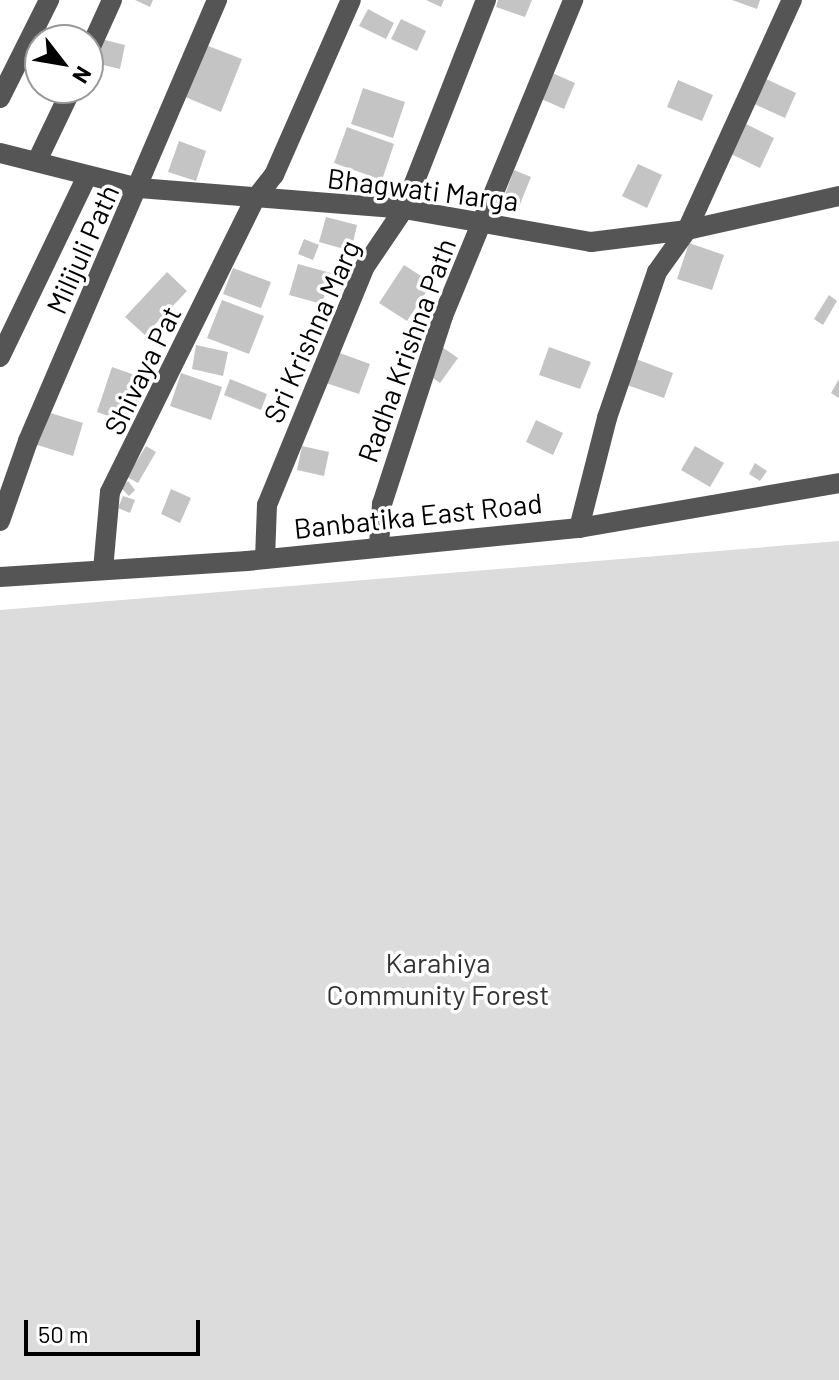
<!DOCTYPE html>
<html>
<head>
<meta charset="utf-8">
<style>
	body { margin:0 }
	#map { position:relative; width:839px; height:1380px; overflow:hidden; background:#fff; font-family:Barlow,sans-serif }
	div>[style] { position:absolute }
	.green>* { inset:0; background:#dcdcdc }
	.building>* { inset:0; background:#c4c4c4 }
	.minor>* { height:20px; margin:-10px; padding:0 10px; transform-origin:10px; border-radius:10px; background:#555 }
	span { translate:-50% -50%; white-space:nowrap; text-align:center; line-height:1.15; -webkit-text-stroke:7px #fff; paint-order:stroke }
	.street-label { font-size:28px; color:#000 }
	.park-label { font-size:28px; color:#333 }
	.north { position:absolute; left:24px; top:24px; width:80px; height:80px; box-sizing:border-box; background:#fff; border:2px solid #999; border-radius:50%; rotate:121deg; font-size:22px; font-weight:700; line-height:32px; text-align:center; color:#000 }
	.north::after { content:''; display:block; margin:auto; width:28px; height:36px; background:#000; clip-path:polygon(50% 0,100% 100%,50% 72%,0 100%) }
	.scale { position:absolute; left:24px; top:1320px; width:176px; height:36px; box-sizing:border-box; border:4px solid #000; border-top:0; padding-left:10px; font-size:24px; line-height:28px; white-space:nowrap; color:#000; -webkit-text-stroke:6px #fff; paint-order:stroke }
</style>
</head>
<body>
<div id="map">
	<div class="green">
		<div style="clip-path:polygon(839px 541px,839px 1380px,0 1380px,0 610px)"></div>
	</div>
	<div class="building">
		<div style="clip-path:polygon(135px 0,153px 0,150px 7px)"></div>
		<div style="clip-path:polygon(426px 0,444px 0,441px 7px)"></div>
		<div style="clip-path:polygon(498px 0,532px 0,525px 17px,496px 7px)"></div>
		<div style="clip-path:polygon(732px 0,760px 0,757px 9px)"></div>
		<div style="clip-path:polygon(368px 9px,394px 23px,386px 39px,359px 26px)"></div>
		<div style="clip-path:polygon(401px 19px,426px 31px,417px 51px,391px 39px)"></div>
		<div style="clip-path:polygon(101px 39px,125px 45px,120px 69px,95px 63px)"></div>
		<div style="clip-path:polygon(203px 44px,242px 59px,221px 112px,183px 96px)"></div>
		<div style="clip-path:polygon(40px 47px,40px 78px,29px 73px)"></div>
		<div style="clip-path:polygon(550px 72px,575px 83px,564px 109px,539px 98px)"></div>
		<div style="clip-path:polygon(762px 77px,796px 93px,785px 118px,750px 102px)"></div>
		<div style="clip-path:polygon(678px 80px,713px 95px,702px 121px,667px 107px)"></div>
		<div style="clip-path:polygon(363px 88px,405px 102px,393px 138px,351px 124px)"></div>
		<div style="clip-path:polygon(742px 122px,774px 138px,760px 168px,727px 152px)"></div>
		<div style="clip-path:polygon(347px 127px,394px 144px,382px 180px,334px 163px)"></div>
		<div style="clip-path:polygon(179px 141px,206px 151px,196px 181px,168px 172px)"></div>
		<div style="clip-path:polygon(638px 164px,662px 175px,647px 208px,622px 196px)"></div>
		<div style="clip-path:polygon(514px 170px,531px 177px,518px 209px,502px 203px)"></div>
		<div style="clip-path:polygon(326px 217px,357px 225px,351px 251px,319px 242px)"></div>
		<div style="clip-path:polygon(304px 239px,319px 245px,313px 260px,298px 254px)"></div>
		<div style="clip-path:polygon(689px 243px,724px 255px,712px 290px,677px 279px)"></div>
		<div style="clip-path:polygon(298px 264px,331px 273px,322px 304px,289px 295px)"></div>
		<div style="clip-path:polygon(404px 265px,432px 283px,407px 321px,379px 303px)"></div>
		<div style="clip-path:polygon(233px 268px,271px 282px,261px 308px,223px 294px)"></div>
		<div style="clip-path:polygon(167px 272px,187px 291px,145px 335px,125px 317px)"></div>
		<div style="clip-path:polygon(829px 295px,837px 301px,823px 325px,814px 319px)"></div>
		<div style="clip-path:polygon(222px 300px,264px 316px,249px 354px,207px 338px)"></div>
		<div style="clip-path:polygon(196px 345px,228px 352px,223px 376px,192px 369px)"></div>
		<div style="clip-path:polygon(442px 347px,458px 358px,440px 383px,424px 372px)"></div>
		<div style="clip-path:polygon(549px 347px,591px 362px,580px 389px,539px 375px)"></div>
		<div style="clip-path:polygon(337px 352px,370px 364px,359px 394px,326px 383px)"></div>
		<div style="clip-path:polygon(636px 359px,673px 373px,664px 398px,627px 385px)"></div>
		<div style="clip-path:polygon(112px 367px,146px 379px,131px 424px,97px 412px)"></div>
		<div style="clip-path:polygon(181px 373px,222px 387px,211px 420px,170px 406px)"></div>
		<div style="clip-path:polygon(230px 379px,267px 394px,261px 410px,224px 395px)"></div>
		<div style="clip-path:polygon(839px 379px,839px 398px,831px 393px)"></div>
		<div style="clip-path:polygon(44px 411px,83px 423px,73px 456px,34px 444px)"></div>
		<div style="clip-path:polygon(536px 420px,563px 433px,553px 455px,526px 442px)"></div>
		<div style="clip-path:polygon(146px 446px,156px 452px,138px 483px,127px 477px)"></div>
		<div style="clip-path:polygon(302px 446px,329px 452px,324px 476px,297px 470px)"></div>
		<div style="clip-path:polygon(695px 446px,724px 463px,710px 487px,681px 470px)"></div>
		<div style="clip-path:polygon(755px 463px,767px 471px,760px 481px,749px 474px)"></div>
		<div style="clip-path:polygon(128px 481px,135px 490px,129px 496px,121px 488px)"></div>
		<div style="clip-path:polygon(171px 489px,191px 498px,180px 523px,161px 514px)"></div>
		<div style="clip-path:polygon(123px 496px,135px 500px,130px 513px,118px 508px)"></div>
	</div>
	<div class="minor">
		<div style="left:88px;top:53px;width:58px;rotate:-65.6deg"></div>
		<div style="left:0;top:98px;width:110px;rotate:-63.4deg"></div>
		<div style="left:0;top:153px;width:143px;rotate:14.1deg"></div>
		<div style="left:139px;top:188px;width:266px;rotate:4.5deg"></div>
		<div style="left:404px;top:209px;width:190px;rotate:10deg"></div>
		<div style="left:591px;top:242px;width:97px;rotate:-7.1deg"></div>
		<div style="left:687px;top:230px;width:156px;rotate:-12.6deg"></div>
		<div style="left:37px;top:161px;width:81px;rotate:-64.4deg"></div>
		<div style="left:0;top:357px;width:199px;rotate:-64.3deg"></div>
		<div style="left:0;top:521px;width:85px;rotate:-70.7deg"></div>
		<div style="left:28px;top:441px;width:480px;rotate:-66.8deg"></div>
		<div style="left:579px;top:528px;width:114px;rotate:-75.7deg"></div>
		<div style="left:607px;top:418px;width:154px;rotate:-71.1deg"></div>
		<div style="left:657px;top:272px;width:52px;rotate:-54.5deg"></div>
		<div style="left:687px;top:230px;width:253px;rotate:-65.5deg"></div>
		<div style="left:379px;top:545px;width:41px;rotate:-85.8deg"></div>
		<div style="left:382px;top:504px;width:198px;rotate:-72deg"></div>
		<div style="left:443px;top:316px;width:342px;rotate:-67.6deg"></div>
		<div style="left:265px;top:559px;width:54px;rotate:-87.9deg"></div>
		<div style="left:267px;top:505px;width:256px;rotate:-67.7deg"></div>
		<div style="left:364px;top:268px;width:71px;rotate:-55.9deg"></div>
		<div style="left:404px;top:209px;width:225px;rotate:-68.6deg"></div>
		<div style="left:103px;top:570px;width:78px;rotate:-84.9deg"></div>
		<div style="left:110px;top:492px;width:327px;rotate:-63.7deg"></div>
		<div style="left:255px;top:199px;width:31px;rotate:-52deg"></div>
		<div style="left:274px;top:175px;width:191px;rotate:-66.3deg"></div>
		<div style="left:0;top:577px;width:248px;rotate:-3.7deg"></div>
		<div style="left:247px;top:561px;width:334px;rotate:-5.7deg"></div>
		<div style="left:579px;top:528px;width:264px;rotate:-9.8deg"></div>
	</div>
	<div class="street-label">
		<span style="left:423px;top:189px;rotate:7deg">Bhagwati Marga</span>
		<span style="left:82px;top:249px;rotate:-66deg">Milijuli Path</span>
		<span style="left:311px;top:331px;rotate:-66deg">Sri Krishna Marg</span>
		<span style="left:406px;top:350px;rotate:-70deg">Radha Krishna Path</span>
		<span style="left:142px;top:370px;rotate:-64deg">Shivaya Pat</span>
		<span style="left:418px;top:515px;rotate:-6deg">Banbatika East Road</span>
	</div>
	<div class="park-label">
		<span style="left:438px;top:978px">Karahiya<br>Community Forest</span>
	</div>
	<div class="north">N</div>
	<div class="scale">50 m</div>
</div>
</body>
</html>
